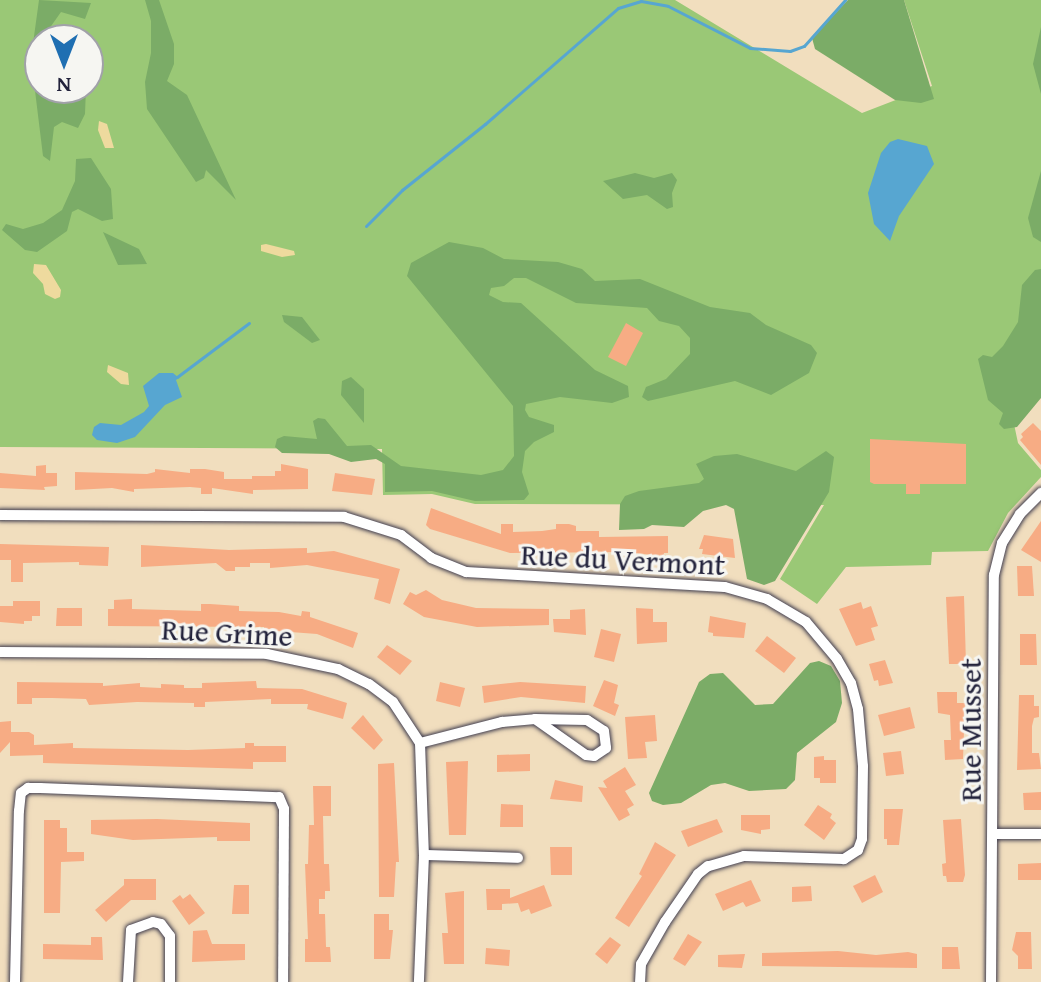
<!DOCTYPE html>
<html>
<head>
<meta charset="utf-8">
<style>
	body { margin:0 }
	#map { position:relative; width:1041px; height:982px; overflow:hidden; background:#f1debe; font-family:"Gentium Book Plus",serif }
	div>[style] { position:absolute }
	.green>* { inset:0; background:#9ac876 }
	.forest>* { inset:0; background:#7bac67 }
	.sand>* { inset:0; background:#eeda9e }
	.water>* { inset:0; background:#57a6d1 }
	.stream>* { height:3px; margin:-1.5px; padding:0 1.5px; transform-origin:1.5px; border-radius:1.5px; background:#57a6d1 }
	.building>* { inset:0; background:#f7ac84 }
	.roads { filter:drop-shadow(0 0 2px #413e4f) drop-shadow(0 0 2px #413e4f) }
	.minor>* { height:10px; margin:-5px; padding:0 5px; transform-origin:5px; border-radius:5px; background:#fff }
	span { translate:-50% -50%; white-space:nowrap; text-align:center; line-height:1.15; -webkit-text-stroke:6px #f6f6f2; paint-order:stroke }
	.street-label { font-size:30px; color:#22223b }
	.north { position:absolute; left:24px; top:24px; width:80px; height:80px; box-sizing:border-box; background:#f6f6f2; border:2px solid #a1a1a9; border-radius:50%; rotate:180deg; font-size:22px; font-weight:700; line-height:32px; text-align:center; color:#22223b }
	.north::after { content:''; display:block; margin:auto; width:28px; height:36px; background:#1f6fb2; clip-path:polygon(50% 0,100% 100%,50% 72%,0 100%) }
</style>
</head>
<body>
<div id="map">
	<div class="green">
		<div style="clip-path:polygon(evenodd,0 0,675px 0,862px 113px,932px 86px,904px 0,1041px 0,1041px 385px,1014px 424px,1018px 443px,1041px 470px,1041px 477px,1008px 513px,988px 551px,932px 552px,931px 565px,846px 567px,817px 604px,780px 579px,824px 505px,475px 504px,432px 494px,383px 495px,382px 449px,0 447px,0 0,40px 40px,88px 40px,88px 88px,40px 88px,40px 40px)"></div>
	</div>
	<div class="forest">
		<div style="clip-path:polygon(39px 0,91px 3px,85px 19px,61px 12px,49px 29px,55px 40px,40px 40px,40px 88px,86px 88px,85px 114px,78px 128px,62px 122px,54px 127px,50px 161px,43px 156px,31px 58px)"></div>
		<div style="clip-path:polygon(145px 0,159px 0,174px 44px,174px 64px,167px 81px,187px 95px,236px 200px,206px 170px,204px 178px,196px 182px,147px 109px,145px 82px,151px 53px,151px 21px)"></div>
		<div style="clip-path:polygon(848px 0,904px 0,934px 99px,921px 103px,895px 100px,815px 49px,812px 38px)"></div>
		<div style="clip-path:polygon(1041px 27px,1041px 94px,1033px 64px)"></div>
		<div style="clip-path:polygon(91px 158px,111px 189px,113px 219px,102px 221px,78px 209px,72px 212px,67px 231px,37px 252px,25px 250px,2px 230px,6px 224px,23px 229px,43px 223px,62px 210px,75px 181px,76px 159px)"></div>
		<div style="clip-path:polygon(1041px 171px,1041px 242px,1033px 237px,1028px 218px)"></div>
		<div style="clip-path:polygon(635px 173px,654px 178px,672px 173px,677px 180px,672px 193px,673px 207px,667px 209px,647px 195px,623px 199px,603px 181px)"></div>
		<div style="clip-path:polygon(103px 232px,139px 249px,147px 264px,118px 265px)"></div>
		<div style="clip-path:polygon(449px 242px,483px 248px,504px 259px,558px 262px,582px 269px,595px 281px,640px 279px,710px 307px,750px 313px,766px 325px,811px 345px,817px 353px,809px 373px,771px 395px,735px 381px,648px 401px,642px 397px,646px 387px,666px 379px,690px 354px,690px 338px,679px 326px,659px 321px,647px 308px,576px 303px,526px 278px,514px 278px,504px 286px,491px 288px,489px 295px,503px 302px,521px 303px,595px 370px,628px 386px,629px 397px,612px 403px,560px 397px,526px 404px,525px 410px,529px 417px,554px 425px,554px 432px,534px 442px,525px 451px,522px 472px,529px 494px,524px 500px,475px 501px,432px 491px,385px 492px,385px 464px,376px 459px,351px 462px,329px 454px,282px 453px,275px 447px,277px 439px,284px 436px,317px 439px,313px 421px,318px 418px,325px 419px,347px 446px,371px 445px,401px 466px,481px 475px,503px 470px,514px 456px,513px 406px,407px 276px,411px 263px)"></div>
		<div style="clip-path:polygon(1041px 269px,1041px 398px,1017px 427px,1004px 429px,999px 424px,1003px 413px,988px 400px,978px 359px,983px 355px,992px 357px,1003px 346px,1018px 322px,1022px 285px,1035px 270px)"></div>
		<div style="clip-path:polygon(282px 315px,302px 317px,320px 340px,312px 343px,284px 322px)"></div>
		<div style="clip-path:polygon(351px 377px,364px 389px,364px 423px,341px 395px,342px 381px)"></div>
		<div style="clip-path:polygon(826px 451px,834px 457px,829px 492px,775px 581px,764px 585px,747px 579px,734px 509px,726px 505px,703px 511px,684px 527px,652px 525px,644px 529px,619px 530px,620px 504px,625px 496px,639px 491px,699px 483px,704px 479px,696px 464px,714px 456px,737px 454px,796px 471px)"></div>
		<div style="clip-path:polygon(819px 661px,831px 666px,840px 681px,842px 703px,836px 722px,797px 753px,795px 780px,786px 789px,749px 791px,725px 783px,711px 785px,681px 803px,663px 805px,652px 801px,649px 793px,699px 682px,710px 674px,723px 673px,755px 705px,773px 704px,810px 663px)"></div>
	</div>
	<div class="sand">
		<div style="clip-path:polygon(99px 121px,107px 124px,114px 148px,105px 148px,98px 130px)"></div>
		<div style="clip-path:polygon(266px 244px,294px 251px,295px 255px,282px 257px,261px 251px,261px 245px)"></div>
		<div style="clip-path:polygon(34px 264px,46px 265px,61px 290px,60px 297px,55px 299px,45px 294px,43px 284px,33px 273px)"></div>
		<div style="clip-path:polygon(108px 365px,128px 373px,129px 385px,121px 384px,107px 372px)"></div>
	</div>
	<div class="water">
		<div style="clip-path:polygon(898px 139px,927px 146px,934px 164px,899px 216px,890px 241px,874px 224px,868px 193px,881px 153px,890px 142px)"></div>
		<div style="clip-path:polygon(159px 373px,173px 373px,179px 378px,176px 380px,182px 397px,165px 405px,135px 437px,117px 443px,97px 440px,92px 435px,94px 427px,100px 423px,121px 425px,144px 412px,149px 406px,143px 386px)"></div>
	</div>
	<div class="stream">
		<div style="left:366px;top:226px;width:51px;rotate:-45deg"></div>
		<div style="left:402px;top:190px;width:106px;rotate:-38.5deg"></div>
		<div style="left:485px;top:124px;width:176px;rotate:-41.1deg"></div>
		<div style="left:618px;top:8px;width:24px;rotate:-17deg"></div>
		<div style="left:641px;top:1px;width:27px;rotate:10deg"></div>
		<div style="left:668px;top:6px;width:92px;rotate:27.1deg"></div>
		<div style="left:750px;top:48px;width:40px;rotate:4.3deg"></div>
		<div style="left:790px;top:51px;width:15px;rotate:-20deg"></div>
		<div style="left:804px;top:46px;width:62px;rotate:-48.3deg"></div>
		<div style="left:177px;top:377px;width:90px;rotate:-36.9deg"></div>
	</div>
	<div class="building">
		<div style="clip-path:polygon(626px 323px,643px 333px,626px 366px,608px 357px)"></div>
		<div style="clip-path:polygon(1033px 423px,1041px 431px,1041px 465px,1020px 440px,1023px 437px,1021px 434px)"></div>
		<div style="clip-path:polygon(870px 439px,966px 444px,966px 484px,920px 484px,920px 494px,906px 494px,906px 484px,874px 484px,870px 482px)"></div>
		<div style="clip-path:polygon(281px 464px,308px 469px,308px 489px,253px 490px,253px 494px,212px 488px,212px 494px,201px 494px,201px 488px,190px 487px,134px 489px,134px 492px,112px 488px,75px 490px,75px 472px,147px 474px,155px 472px,155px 469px,190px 473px,190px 469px,205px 469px,224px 472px,224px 479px,252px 479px,252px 476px,275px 476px,275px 471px,281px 471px)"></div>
		<div style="clip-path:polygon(46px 465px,46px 473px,57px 473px,57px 486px,44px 487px,45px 490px,0 488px,0 473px,36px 476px,36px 466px)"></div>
		<div style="clip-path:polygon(335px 473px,375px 479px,372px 495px,332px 491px)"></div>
		<div style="clip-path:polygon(431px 508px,501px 534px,501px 524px,513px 524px,513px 532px,542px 531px,556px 529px,556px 524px,569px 524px,576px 526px,576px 531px,599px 531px,599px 537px,668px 536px,668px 553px,664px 553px,664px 556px,624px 552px,510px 553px,430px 529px,426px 525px)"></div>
		<div style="clip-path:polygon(1041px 521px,1041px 562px,1021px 550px)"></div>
		<div style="clip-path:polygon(704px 535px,733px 539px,735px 558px,702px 554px,703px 549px,699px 549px)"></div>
		<div style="clip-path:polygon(0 544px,109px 547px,108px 566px,79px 565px,79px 562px,23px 563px,23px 582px,11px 582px,11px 560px,0 560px)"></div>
		<div style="clip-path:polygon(141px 545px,229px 550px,307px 548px,307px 553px,334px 551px,400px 569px,390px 604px,374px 599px,379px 579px,307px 565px,270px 568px,270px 563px,250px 563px,250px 567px,235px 567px,235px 571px,226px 571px,216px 563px,141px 567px)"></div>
		<div style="clip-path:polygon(1017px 566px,1032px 566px,1034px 596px,1018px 596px)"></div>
		<div style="clip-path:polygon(426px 590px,442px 600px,476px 608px,549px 609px,549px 625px,477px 627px,424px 617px,403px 604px,410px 592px,416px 595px)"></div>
		<div style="clip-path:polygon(964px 596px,966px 664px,949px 664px,946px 597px)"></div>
		<div style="clip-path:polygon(132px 599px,132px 609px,201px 611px,201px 604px,210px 604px,239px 606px,239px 611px,279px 612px,301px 616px,302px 611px,310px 612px,310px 617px,358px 633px,353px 648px,317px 634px,264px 630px,264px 627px,108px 626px,108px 609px,114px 609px,114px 600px)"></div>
		<div style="clip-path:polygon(13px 601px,40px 601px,40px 616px,32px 616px,32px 621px,24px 621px,24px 624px,0 622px,0 606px,13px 606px)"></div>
		<div style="clip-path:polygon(861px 602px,863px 609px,871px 606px,878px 626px,871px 628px,875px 640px,856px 646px,839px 609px)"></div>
		<div style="clip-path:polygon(57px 608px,82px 608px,82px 626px,56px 626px)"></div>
		<div style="clip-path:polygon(636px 608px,653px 609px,653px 622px,667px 622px,667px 642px,637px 644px)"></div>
		<div style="clip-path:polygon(585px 609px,586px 635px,554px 632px,553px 619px,570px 619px,570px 610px)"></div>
		<div style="clip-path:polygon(710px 616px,746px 623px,744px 638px,713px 636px,713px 633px,708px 632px)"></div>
		<div style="clip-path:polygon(601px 629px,621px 634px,614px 662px,594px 657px)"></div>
		<div style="clip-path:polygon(1020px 634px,1036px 634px,1037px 665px,1020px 665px)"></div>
		<div style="clip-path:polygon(767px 636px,796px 658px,784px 673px,755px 651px)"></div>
		<div style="clip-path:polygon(387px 645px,412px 661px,400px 675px,377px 657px)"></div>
		<div style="clip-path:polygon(885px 660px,893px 683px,879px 686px,878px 680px,874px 681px,869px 664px)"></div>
		<div style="clip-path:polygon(604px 680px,618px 685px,614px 703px,619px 705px,615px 716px,593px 706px)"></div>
		<div style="clip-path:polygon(256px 681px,257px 688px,302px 689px,347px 703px,343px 719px,307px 709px,308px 704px,271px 704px,271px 699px,205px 702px,205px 707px,194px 707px,194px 703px,137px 702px,89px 705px,86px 699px,52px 698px,32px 698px,32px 704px,17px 704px,17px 682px,103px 683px,103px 686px,140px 683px,140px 687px,161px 688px,161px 684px,184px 685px,184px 688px,202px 688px,202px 683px)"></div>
		<div style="clip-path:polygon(440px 682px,465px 688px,460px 707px,436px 701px)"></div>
		<div style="clip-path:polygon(520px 682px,586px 686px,585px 703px,521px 697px,484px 703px,482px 686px)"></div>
		<div style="clip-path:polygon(937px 692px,957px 692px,957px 703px,965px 703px,963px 759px,945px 760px,944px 740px,951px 740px,950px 715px,938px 713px)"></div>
		<div style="clip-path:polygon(1019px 695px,1034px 695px,1034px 706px,1039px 706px,1039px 717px,1034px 718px,1032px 726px,1032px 753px,1039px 753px,1041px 769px,1017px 770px)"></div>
		<div style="clip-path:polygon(910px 707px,915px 728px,884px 736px,878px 715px)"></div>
		<div style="clip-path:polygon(363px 715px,383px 740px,374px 750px,351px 728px)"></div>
		<div style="clip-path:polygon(655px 715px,657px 741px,645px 742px,647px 758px,628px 759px,625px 717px)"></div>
		<div style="clip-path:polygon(11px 721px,11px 732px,29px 732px,34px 735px,34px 745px,73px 743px,73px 748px,188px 750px,245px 748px,245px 743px,254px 743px,254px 746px,286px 746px,286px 762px,253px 762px,253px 769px,43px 763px,43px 755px,10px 756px,10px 742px,0 753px,0 722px)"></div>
		<div style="clip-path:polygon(901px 751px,904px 774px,886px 776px,883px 753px)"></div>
		<div style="clip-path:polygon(530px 754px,530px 771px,497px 772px,497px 755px)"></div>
		<div style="clip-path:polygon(824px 756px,824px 760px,836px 760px,836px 783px,820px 783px,820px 778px,814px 778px,814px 757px)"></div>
		<div style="clip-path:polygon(468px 761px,466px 835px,449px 835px,446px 762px)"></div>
		<div style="clip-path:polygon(394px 763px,399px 862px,396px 862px,394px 897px,379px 897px,378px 764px)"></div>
		<div style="clip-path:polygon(625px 767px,636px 785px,625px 791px,634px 805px,627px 809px,630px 815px,619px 821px,598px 787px,607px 788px,603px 781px)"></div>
		<div style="clip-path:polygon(555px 780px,583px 786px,582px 802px,550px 799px)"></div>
		<div style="clip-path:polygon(313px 786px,331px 786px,331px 816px,323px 816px,324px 864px,329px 864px,330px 891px,325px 891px,325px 899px,319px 899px,319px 914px,325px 914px,326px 947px,330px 947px,331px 962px,305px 962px,305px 939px,308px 939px,305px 864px,308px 864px,309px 825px,314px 825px)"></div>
		<div style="clip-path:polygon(1041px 792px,1041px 810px,1024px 810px,1023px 793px)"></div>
		<div style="clip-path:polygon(501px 804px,523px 805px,523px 827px,500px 827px)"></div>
		<div style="clip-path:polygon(818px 805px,832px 814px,830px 818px,836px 823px,824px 840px,804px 825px)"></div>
		<div style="clip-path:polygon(884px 809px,903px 809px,899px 845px,887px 845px,887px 839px,884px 839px)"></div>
		<div style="clip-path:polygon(741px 815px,770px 815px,770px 829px,761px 830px,761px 834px,741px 830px)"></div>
		<div style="clip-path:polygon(157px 819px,250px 823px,250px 841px,217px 841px,217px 837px,133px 840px,91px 834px,91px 820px)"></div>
		<div style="clip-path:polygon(717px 819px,723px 832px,688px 847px,681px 831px)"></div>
		<div style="clip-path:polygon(961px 819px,965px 875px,963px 882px,947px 882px,946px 876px,943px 876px,942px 864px,946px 863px,943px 820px)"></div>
		<div style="clip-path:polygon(44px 820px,60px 820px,60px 828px,67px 828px,67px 852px,84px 852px,84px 861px,61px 862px,60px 913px,44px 913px)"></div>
		<div style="clip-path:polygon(655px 842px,676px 855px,629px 927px,615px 918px,642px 876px,639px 874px)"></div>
		<div style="clip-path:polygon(550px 847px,572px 847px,572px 875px,551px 875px)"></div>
		<div style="clip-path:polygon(1041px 863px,1041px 880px,1018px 880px,1018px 864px)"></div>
		<div style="clip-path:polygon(875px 875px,883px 892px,862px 903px,853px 886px)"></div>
		<div style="clip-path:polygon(124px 879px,156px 879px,156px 900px,131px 900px,106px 922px,95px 910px,124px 885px)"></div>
		<div style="clip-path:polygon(751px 880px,761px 901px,746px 907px,743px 902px,723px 911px,715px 894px)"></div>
		<div style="clip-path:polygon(234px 885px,249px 885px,249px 914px,232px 914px)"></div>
		<div style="clip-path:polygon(544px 885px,552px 906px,531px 914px,529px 909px,521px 912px,518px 903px,502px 904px,502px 910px,487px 910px,486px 889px,510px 889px,510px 898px)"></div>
		<div style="clip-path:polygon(811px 886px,812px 901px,792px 902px,792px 887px)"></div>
		<div style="clip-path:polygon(464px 891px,464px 964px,444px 964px,442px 933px,448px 933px,445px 893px)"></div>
		<div style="clip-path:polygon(190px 894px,205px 913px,189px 925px,172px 901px,180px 895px,183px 899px)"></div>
		<div style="clip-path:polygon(374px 914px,389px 914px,389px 930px,393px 930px,390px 959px,374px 959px)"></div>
		<div style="clip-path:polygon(207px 930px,212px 944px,245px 944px,245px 960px,192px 962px,193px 931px)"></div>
		<div style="clip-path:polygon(1016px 932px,1031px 932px,1032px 969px,1018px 969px,1018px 956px,1012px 950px)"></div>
		<div style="clip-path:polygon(688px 934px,702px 942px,685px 966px,673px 959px)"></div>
		<div style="clip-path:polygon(91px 937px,102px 937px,103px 960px,43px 959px,43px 944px,91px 945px)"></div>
		<div style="clip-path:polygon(610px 937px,621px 945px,607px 964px,595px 954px)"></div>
		<div style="clip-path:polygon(942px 947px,958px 947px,960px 969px,942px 969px)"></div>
		<div style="clip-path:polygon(486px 948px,510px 950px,509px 966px,485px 964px)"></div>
		<div style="clip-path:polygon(838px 951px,876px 955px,908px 952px,917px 954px,917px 968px,762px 966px,762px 953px)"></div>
		<div style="clip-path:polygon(745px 954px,742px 968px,718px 967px,718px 955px)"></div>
	</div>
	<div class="roads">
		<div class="minor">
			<div style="left:0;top:515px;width:344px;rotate:0.3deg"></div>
			<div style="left:344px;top:517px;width:60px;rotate:17.5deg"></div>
			<div style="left:401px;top:535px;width:38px;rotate:37deg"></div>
			<div style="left:431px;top:558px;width:38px;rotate:22deg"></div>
			<div style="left:466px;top:572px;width:259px;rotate:3.3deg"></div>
			<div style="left:725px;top:587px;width:44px;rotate:15.9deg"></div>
			<div style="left:767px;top:599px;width:45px;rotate:30.5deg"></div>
			<div style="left:806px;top:622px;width:48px;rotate:50deg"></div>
			<div style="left:837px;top:659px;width:28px;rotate:60deg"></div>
			<div style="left:851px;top:683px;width:27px;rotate:75deg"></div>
			<div style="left:858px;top:709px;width:57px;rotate:85deg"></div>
			<div style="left:863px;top:766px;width:73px;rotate:90.8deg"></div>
			<div style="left:862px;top:839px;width:12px;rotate:110deg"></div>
			<div style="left:858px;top:850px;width:17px;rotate:147deg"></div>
			<div style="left:844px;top:859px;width:100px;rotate:-178.3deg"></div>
			<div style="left:744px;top:856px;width:37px;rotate:164deg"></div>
			<div style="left:708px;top:866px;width:13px;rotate:141deg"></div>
			<div style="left:698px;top:874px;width:58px;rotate:124.5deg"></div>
			<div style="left:665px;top:922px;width:48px;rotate:119.7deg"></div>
			<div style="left:641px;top:964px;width:18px;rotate:93deg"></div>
			<div style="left:0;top:652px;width:267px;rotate:0.4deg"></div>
			<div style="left:267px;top:654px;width:73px;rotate:11.9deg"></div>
			<div style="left:338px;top:669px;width:34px;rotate:26deg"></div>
			<div style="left:369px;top:684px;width:30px;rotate:37deg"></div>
			<div style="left:393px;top:702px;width:49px;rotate:56.6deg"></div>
			<div style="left:420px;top:743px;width:112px;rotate:88deg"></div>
			<div style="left:424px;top:855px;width:127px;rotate:92.3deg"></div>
			<div style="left:420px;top:743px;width:85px;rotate:-14.4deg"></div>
			<div style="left:502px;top:722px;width:33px;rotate:-5deg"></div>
			<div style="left:535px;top:719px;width:52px;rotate:1.1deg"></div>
			<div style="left:587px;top:720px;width:20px;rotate:33deg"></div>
			<div style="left:604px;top:731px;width:17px;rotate:83deg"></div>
			<div style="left:606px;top:748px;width:14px;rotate:146deg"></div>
			<div style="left:594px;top:756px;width:8px;rotate:-173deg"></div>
			<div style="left:586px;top:755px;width:62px;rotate:-144.8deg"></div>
			<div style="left:994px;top:834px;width:47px"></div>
			<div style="left:424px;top:855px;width:94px;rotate:1.8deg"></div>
			<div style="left:15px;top:982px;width:171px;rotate:-88.7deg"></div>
			<div style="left:19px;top:811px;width:18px;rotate:-84deg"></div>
			<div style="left:21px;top:793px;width:9px;rotate:-36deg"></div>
			<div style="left:28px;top:788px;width:12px"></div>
			<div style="left:40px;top:788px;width:239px;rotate:2.2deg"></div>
			<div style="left:279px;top:797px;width:13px;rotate:67deg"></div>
			<div style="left:284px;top:809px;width:173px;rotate:90.3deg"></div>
			<div style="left:128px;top:982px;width:52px;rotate:-86.7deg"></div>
			<div style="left:131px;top:930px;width:23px;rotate:-20deg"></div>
			<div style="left:153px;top:922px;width:8px;rotate:14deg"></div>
			<div style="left:161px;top:924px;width:15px;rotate:53deg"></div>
			<div style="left:170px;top:936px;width:46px;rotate:90deg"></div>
			<div style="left:991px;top:982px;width:407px;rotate:-89.6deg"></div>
			<div style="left:994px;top:575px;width:33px;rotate:-76deg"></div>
			<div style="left:1002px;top:543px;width:34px;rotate:-58deg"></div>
			<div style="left:1020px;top:514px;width:30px;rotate:-45deg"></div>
		</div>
	</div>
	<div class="street-label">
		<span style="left:623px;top:559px;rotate:3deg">Rue du Vermont</span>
		<span style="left:227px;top:632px;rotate:3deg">Rue Grime</span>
		<span style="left:970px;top:730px;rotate:-90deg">Rue Musset</span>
	</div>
	<div class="north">N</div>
</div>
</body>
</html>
